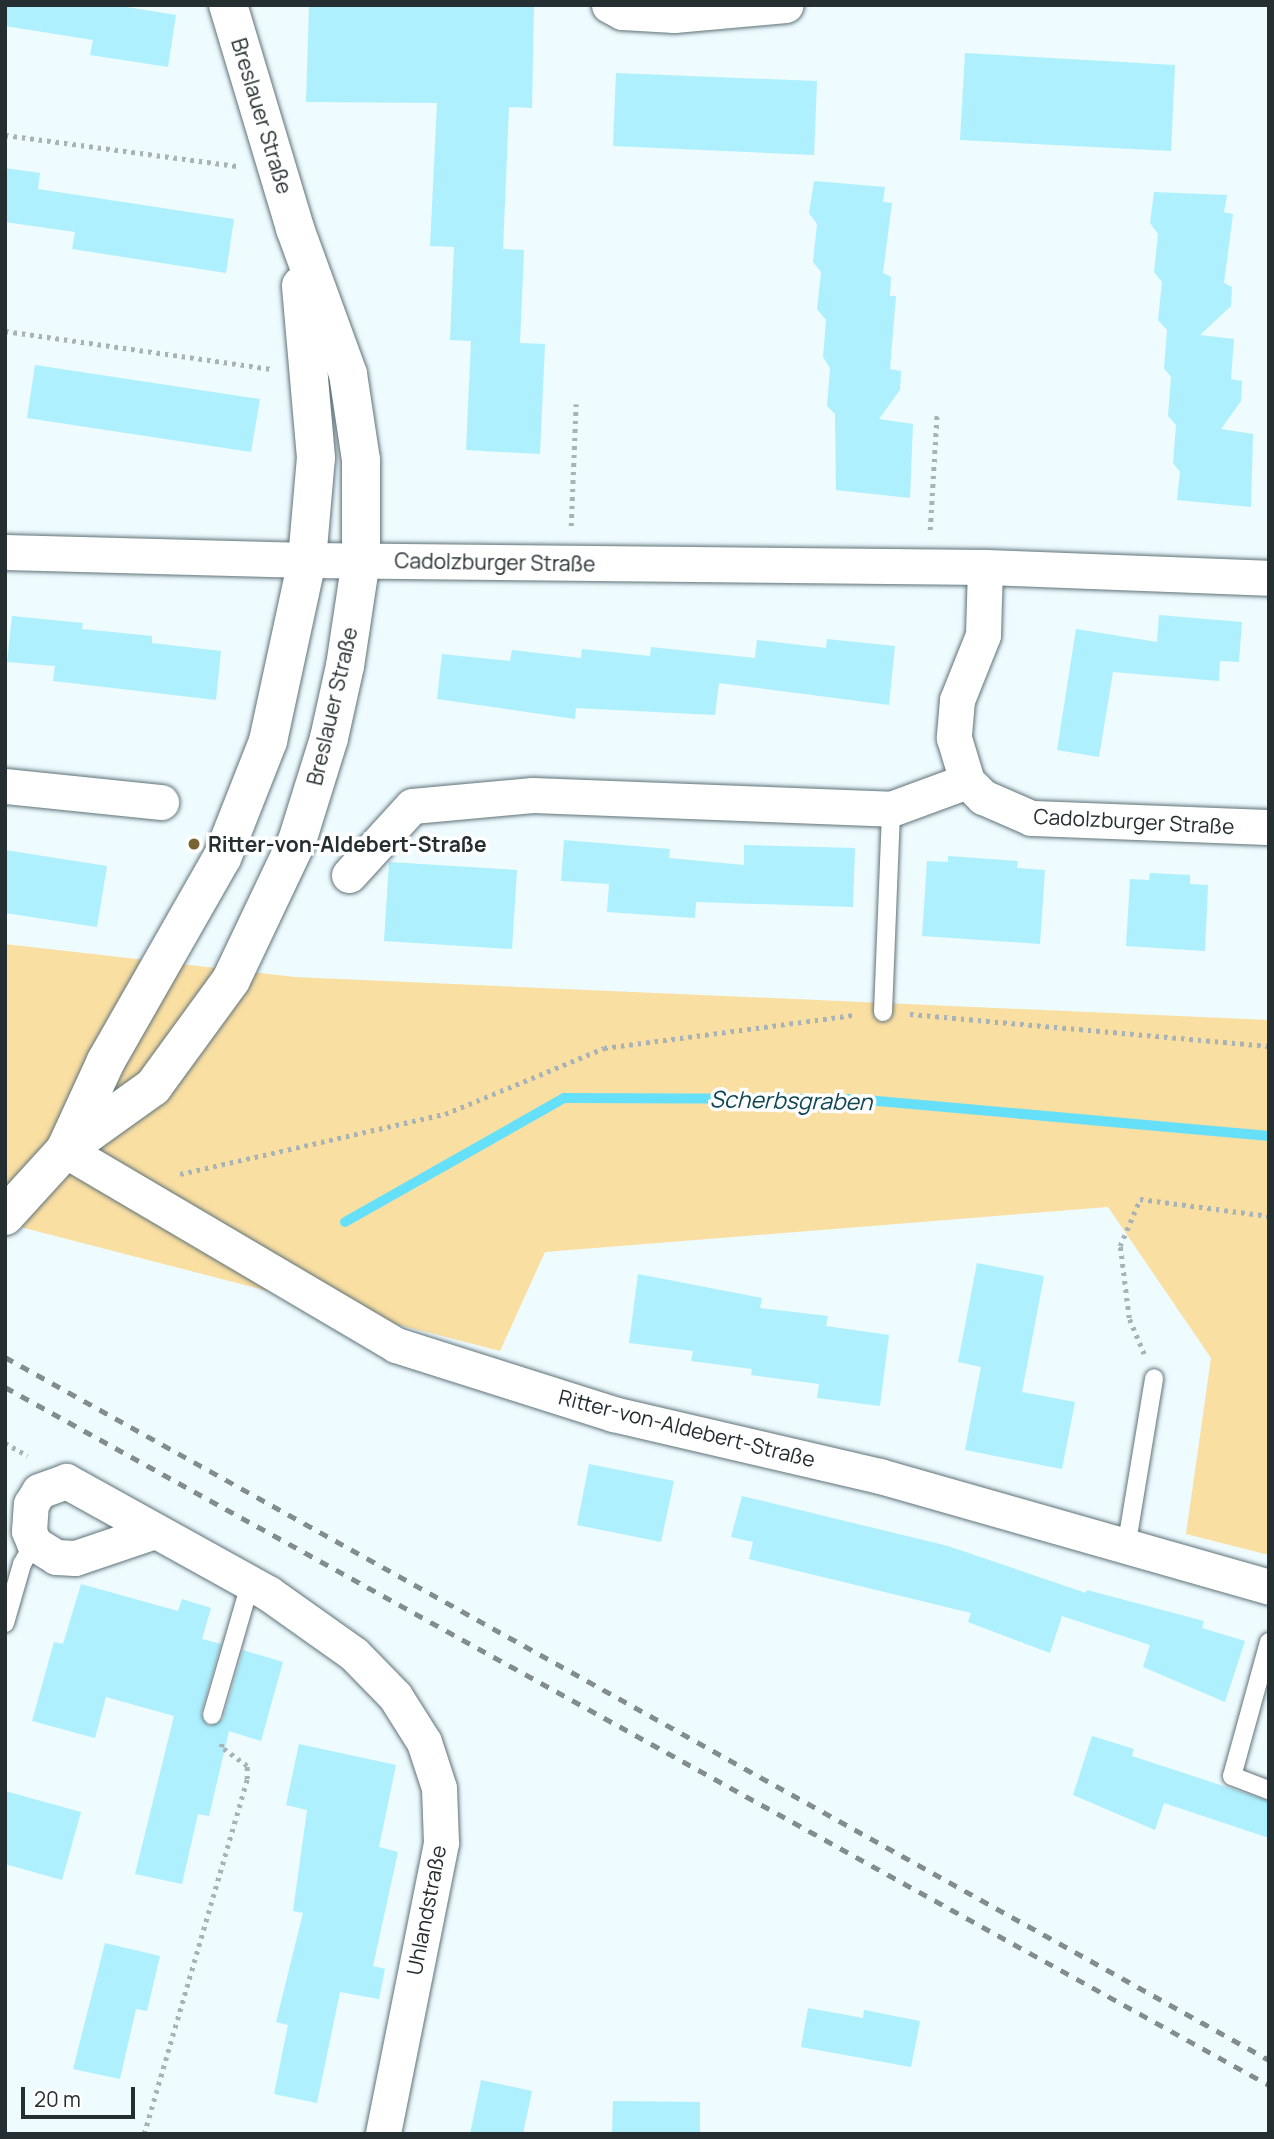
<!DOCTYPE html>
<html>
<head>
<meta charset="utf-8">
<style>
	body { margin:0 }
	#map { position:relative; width:1274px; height:2139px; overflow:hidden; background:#eefbff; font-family:Manrope,sans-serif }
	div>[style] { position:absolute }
	.green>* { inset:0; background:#fadfa3 }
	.stream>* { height:10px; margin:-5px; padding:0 5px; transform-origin:5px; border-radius:5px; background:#66e0f9 }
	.building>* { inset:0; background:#aff0ff }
	.path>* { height:4.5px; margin-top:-2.25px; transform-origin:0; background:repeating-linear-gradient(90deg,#a7b3b6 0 3.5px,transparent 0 8.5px) }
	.roads { filter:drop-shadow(0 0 2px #5f7378) drop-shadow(0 0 2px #5f7378) }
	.service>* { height:18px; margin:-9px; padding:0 9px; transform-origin:9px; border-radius:9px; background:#fff }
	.minor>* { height:35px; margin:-17.5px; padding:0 17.5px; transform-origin:17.5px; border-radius:17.5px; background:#fff }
	.secondary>* { height:38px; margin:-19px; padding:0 19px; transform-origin:19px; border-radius:19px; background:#fff }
	.rail>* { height:5px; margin-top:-2.5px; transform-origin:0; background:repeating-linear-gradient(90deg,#828d90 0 9px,transparent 0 18px) }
	.dots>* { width:19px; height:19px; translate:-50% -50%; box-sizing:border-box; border:4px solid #fff; border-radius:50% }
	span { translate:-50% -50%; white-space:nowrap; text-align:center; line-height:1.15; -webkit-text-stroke:7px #fff; paint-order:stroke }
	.street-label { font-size:21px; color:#252e30 }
	.poi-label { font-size:21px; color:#252e30; font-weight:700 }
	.left { translate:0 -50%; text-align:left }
	.water-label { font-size:23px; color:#104752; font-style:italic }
	.frame { position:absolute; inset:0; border:7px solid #252e30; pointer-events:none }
	.scale { position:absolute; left:21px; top:2087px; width:114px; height:32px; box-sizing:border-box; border:4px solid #252e30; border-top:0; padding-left:9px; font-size:21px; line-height:24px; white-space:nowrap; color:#252e30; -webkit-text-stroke:5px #fff; paint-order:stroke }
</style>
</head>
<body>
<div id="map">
	<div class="green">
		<div style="clip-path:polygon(5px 944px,295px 977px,1269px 1020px,1269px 1555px,1186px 1534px,1211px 1358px,1108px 1207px,545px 1252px,500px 1351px,5px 1223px)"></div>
	</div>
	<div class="stream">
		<div style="left:345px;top:1222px;width:252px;rotate:-29.5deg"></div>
		<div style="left:564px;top:1098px;width:291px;rotate:0.2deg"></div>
		<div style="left:855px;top:1099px;width:416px;rotate:5.1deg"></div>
	</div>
	<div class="building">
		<div style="clip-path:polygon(5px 5px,115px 5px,176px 15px,168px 67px,90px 55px,93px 40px,5px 26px)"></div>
		<div style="clip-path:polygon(309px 5px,534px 5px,532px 108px,509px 107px,503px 249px,524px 250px,520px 343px,545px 344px,540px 454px,466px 450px,471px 341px,450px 340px,454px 247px,430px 246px,437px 103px,306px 102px)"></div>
		<div style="clip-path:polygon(965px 53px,1175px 65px,1171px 151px,960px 140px)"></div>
		<div style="clip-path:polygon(616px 73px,817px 81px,814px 155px,613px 146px)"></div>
		<div style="clip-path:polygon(5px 168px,40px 173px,38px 189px,234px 219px,226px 273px,72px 249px,75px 232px,5px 222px)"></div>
		<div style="clip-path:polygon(814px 181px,885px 187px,883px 202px,892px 203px,883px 273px,891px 277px,890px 296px,896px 296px,890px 369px,901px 371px,900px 390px,879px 419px,913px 424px,910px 498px,836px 490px,835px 414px,827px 406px,830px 368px,823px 357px,826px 320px,817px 309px,821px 272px,813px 262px,817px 224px,809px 213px)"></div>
		<div style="clip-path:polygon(1154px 192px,1227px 195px,1224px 212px,1233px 214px,1224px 283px,1232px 287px,1231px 306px,1200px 335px,1234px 339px,1231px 379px,1242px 381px,1241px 401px,1221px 429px,1253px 434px,1251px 507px,1177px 500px,1180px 472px,1173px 463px,1176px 425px,1168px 416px,1171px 377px,1164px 368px,1167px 330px,1158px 320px,1162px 282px,1154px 272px,1158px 234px,1150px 223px)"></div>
		<div style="clip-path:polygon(35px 365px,260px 399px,251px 452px,27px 418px)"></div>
		<div style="clip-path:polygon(1159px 615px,1242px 622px,1239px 662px,1220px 661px,1219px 681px,1113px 672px,1099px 757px,1057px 750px,1076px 629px,1157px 642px)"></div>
		<div style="clip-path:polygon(12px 616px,83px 623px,82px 629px,152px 636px,152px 643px,221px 651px,216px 700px,53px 681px,55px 666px,7px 662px)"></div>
		<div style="clip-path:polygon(827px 639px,895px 646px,889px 705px,719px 683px,715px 715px,576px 708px,575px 719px,437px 699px,442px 654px,510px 661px,512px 650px,581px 658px,582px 649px,650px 656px,651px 647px,755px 658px,757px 640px,826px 648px)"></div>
		<div style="clip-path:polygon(564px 840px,670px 849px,669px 858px,744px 865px,744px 845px,855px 848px,853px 907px,696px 902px,695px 918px,607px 912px,609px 884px,561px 881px)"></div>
		<div style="clip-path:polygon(5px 850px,107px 866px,97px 927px,5px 913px)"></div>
		<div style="clip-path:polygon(948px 856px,1018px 861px,1017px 868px,1045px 870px,1040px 944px,922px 936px,927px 861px,948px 862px)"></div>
		<div style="clip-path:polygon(389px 862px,517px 870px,512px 949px,384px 941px)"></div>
		<div style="clip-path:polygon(1150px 873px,1190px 875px,1190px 884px,1208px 885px,1205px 951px,1126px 946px,1130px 879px,1149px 880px)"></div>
		<div style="clip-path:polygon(977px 1263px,1044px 1276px,1022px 1392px,1075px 1402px,1062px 1469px,965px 1450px,981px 1367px,958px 1362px)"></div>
		<div style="clip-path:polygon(638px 1274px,762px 1298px,760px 1308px,828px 1316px,826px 1326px,889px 1335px,880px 1406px,817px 1398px,819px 1384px,751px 1375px,752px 1369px,691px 1361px,693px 1351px,629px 1343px)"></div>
		<div style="clip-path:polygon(589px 1464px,674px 1481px,661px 1542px,577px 1525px)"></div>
		<div style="clip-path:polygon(742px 1496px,948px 1546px,1086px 1593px,1087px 1590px,1204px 1621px,1202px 1628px,1245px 1641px,1225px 1702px,1143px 1667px,1150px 1645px,1062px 1616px,1050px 1653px,968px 1622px,971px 1613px,749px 1559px,753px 1542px,731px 1537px)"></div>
		<div style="clip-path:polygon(81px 1584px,178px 1611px,182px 1599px,211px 1608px,202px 1639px,221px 1644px,201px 1713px,208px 1726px,223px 1719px,243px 1650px,283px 1662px,261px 1741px,229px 1731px,209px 1816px,198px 1814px,182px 1884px,135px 1874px,174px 1716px,106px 1697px,95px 1738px,32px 1721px,54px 1642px,63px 1644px)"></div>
		<div style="clip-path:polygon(1092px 1736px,1134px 1749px,1132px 1756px,1269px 1801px,1269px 1838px,1164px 1803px,1155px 1830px,1073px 1795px)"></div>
		<div style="clip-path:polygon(299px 1744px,396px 1765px,379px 1847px,398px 1852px,373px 1966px,385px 1969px,379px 1999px,340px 1992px,317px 2103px,274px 2094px,288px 2025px,276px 2022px,303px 1913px,293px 1911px,307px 1810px,286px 1805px)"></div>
		<div style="clip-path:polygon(5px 1791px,81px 1812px,62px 1880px,5px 1864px)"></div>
		<div style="clip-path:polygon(105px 1943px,160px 1956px,147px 2011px,136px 2009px,120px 2079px,73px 2069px)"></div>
		<div style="clip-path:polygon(808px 2008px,863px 2018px,864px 2010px,920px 2021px,911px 2067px,801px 2047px)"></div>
		<div style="clip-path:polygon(481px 2080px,532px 2091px,523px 2134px,470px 2134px)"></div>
		<div style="clip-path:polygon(613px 2101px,700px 2102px,700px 2134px,612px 2134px)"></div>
	</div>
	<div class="path">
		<div style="left:5px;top:135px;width:234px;rotate:7.6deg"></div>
		<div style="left:5px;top:331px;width:269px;rotate:8.1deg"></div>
		<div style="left:571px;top:526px;width:122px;rotate:-87.7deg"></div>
		<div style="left:930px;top:530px;width:118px;rotate:-86.6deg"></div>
		<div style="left:910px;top:1014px;width:360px;rotate:5.1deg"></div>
		<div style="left:180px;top:1174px;width:272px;rotate:-12.8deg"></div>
		<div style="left:445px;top:1114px;width:172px;rotate:-22.5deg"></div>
		<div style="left:604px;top:1048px;width:254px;rotate:-7.5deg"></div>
		<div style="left:1144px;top:1354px;width:39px;rotate:-113deg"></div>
		<div style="left:1129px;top:1318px;width:73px;rotate:-97.1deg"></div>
		<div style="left:1120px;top:1246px;width:51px;rotate:-66.9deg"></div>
		<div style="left:1140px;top:1199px;width:130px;rotate:7.5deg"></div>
		<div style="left:5px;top:1443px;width:26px;rotate:29deg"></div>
		<div style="left:144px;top:2134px;width:370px;rotate:-73.8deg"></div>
		<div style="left:247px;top:1779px;width:13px;rotate:-90deg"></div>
		<div style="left:247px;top:1766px;width:32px;rotate:-144deg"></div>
		<div style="left:221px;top:1747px;width:8px;rotate:-76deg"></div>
	</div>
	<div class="roads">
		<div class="service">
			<div style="left:883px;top:1012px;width:203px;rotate:-87.7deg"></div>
			<div style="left:1126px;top:1548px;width:172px;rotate:-80.6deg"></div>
			<div style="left:5px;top:1623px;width:61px;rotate:-73.9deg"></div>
			<div style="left:22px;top:1564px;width:24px;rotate:-60deg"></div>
			<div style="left:1269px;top:1642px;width:139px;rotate:105.4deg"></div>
			<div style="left:1232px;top:1776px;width:40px;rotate:21deg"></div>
			<div style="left:212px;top:1715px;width:136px;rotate:-73.8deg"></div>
		</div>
		<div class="minor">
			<div style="left:609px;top:5px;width:15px;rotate:28deg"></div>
			<div style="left:622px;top:12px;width:52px;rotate:3.3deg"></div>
			<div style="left:674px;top:15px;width:112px;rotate:-5.1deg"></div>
			<div style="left:5px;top:552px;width:302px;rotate:1.5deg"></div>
			<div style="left:307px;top:560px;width:678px;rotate:0.59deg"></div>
			<div style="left:985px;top:567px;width:284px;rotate:2.2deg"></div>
			<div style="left:985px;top:567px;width:68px;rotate:91.7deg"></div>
			<div style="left:983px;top:635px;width:70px;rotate:111.8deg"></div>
			<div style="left:957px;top:700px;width:38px;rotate:95deg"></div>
			<div style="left:954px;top:738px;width:45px;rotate:73.2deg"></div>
			<div style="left:967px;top:781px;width:23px;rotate:45deg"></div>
			<div style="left:983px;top:797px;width:52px;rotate:23.6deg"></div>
			<div style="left:1031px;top:818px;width:238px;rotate:2.2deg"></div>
			<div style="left:5px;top:786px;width:157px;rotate:5.9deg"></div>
			<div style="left:349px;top:875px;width:93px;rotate:-47.6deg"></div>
			<div style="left:412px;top:806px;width:121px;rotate:-5.2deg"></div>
			<div style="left:533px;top:795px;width:358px;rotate:2.2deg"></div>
			<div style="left:891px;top:809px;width:81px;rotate:-20.2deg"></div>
			<div style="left:65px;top:1150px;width:384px;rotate:30.5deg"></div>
			<div style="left:396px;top:1345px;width:228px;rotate:17.6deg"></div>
			<div style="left:613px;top:1414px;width:274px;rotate:13.1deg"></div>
			<div style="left:880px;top:1476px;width:405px;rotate:15.9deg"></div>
			<div style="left:152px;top:1532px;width:81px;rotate:161.3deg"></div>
			<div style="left:75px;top:1558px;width:19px;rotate:-177deg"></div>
			<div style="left:56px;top:1557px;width:26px;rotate:-148deg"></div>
			<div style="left:34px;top:1543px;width:13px;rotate:-113deg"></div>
			<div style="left:29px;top:1531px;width:27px;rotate:-86deg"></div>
			<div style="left:31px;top:1504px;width:15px;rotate:-58deg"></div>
			<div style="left:39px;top:1491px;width:29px;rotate:-20deg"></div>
			<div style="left:66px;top:1481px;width:231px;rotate:29deg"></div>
			<div style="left:268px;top:1593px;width:105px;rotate:35.3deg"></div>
			<div style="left:354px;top:1654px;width:59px;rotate:45.7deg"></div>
			<div style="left:395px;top:1696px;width:54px;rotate:57.8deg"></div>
			<div style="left:424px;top:1742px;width:48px;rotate:71.9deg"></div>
			<div style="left:439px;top:1788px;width:55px;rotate:87.9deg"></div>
			<div style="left:441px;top:1843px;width:297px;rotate:101.3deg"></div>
		</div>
		<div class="secondary">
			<div style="left:66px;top:1148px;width:96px;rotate:-65.3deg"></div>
			<div style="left:106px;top:1061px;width:234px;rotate:-60.3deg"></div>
			<div style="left:222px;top:858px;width:126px;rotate:-68.5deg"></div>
			<div style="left:268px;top:741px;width:185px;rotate:-77.8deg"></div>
			<div style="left:307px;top:560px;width:102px;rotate:-85deg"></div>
			<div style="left:316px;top:458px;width:173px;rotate:-95deg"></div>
			<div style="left:5px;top:1216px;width:89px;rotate:-47.7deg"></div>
			<div style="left:65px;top:1150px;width:108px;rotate:-35.6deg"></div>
			<div style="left:153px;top:1087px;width:132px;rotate:-53.9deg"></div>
			<div style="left:231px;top:980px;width:154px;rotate:-64.6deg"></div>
			<div style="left:297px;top:841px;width:108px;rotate:-72.7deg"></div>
			<div style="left:329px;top:738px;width:74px;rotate:-77.5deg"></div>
			<div style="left:345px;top:666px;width:107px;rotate:-81.4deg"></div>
			<div style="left:361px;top:560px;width:100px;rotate:-90deg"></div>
			<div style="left:361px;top:460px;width:87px;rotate:-98.6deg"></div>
			<div style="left:348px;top:374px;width:155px;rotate:-110deg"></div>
			<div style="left:295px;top:228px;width:233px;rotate:-106.7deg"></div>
		</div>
	</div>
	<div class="rail">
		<div style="left:5px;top:1357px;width:1446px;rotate:29.08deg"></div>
		<div style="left:5px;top:1387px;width:1444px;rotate:28.91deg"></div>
	</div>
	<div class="dots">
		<div style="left:194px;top:844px;background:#796433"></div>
	</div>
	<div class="street-label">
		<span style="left:262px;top:116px;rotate:73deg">Breslauer Straße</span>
		<span style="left:495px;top:562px;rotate:1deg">Cadolzburger Straße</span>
		<span style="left:332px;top:706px;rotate:-77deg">Breslauer Straße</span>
		<span style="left:1134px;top:821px;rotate:3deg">Cadolzburger Straße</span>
		<span style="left:687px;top:1428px;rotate:14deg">Ritter-von-Aldebert-Straße</span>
		<span style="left:426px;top:1910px;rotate:-79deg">Uhlandstraße</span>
	</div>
	<div class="poi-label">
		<span class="left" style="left:208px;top:844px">Ritter-von-Aldebert-Straße</span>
	</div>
	<div class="water-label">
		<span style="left:791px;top:1100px;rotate:1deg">Scherbsgraben</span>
	</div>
	<div class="frame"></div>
	<div class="scale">20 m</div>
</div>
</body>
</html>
